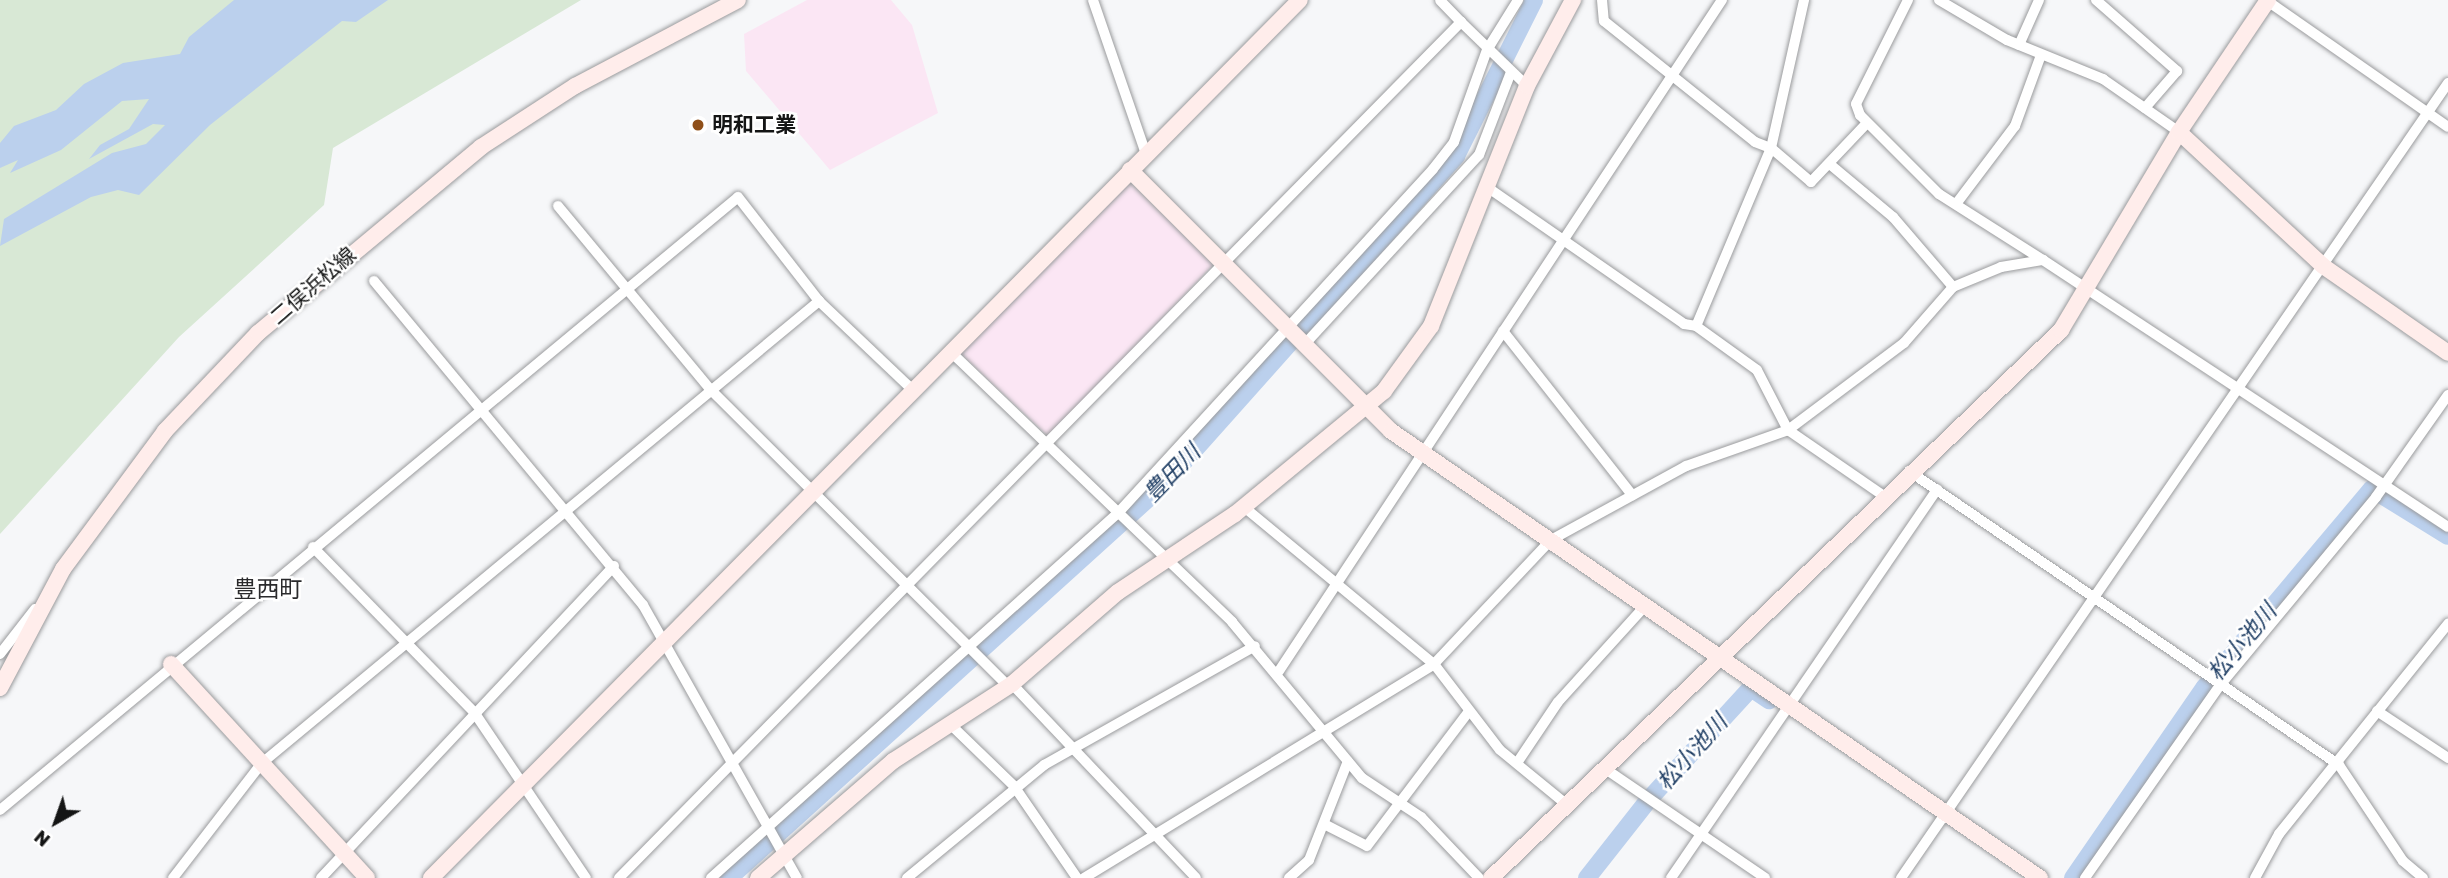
<!DOCTYPE html>
<html>
<head>
<meta charset="utf-8">
<style>
	body { margin:0 }
	#map { position:relative; width:2448px; height:878px; overflow:hidden; background:#f6f7f9; font-family:Rubik,"Noto Sans JP",sans-serif }
	div>[style] { position:absolute }
	.industrial>* { inset:0; background:#fbe6f4 }
	.green>* { inset:0; background:#d8e8d5 }
	.water>* { inset:0; background:#bbd0ed }
	.river>* { height:18px; margin:-9px; padding:0 9px; transform-origin:9px; border-radius:9px; background:#bbd0ed }
	.roads { filter:drop-shadow(0 0 2px #9a9b9d) drop-shadow(0 0 2px #9a9b9d) }
	.street>* { height:10px; margin:-5px; padding:0 5px; transform-origin:5px; border-radius:5px; background:#fff }
	.secondary>* { height:16px; margin:-8px; padding:0 8px; transform-origin:8px; border-radius:8px; background:#ffedeb }
	.dots>* { width:19px; height:19px; translate:-50% -50%; box-sizing:border-box; border:4px solid #fff; border-radius:50% }
	span { translate:-50% -50%; white-space:nowrap; text-align:center; line-height:1.15; -webkit-text-stroke:5px #fff; paint-order:stroke }
	.poi-label { font-size:21px; color:#141515; font-weight:700 }
	.left { translate:0 -50%; text-align:left }
	.street-label { font-size:21px; color:#141515 }
	.water-label { font-size:23px; color:#203f65; font-style:italic }
	.neighbourhood-label { font-size:23px; color:#2a2a2c }
	.north { position:absolute; left:21px; top:787px; width:70px; height:70px; -webkit-text-stroke:5px #fff; paint-order:stroke; rotate:220deg; font-size:19px; font-weight:700; line-height:28px; text-align:center; color:#141515 }
	.north::after { content:''; display:block; margin:auto; width:24px; height:32px; background:#141515; clip-path:polygon(50% 0,100% 100%,50% 72%,0 100%) }
</style>
</head>
<body>
<div id="map">
	<div class="industrial">
		<div style="clip-path:polygon(807px 0,891px 0,912px 25px,938px 113px,830px 170px,746px 71px,744px 34px)"></div>
		<div style="clip-path:polygon(1129px 181px,1213px 265px,1048px 436px,960px 353px)"></div>
	</div>
	<div class="green">
		<div style="clip-path:polygon(0 0,581px 0,333px 148px,324px 205px,179px 337px,0 534px)"></div>
	</div>
	<div class="water">
		<div style="clip-path:polygon(234px 0,388px 0,356px 22px,342px 21px,210px 125px,139px 195px,118px 190px,91px 197px,0 246px,4px 219px,112px 153px,146px 144px,165px 125px,153px 124px,89px 159px,100px 145px,129px 129px,149px 99px,122px 101px,61px 150px,10px 173px,18px 160px,0 168px,0 143px,14px 126px,56px 110px,84px 84px,123px 63px,180px 54px,189px 37px)"></div>
	</div>
	<div class="river">
		<div style="left:1652px;top:796px;width:147px;rotate:-47.5deg"></div>
		<div style="left:1751px;top:688px;width:22px;rotate:34deg"></div>
		<div style="left:729px;top:878px;width:585px;rotate:-42.16deg"></div>
		<div style="left:1163px;top:485px;width:441px;rotate:-48.3deg"></div>
		<div style="left:1456px;top:156px;width:174px;rotate:-63.4deg"></div>
		<div style="left:1587px;top:878px;width:95px;rotate:-51.8deg"></div>
		<div style="left:2073px;top:878px;width:232px;rotate:-55.4deg"></div>
		<div style="left:2205px;top:687px;width:259px;rotate:-49.9deg"></div>
		<div style="left:2372px;top:489px;width:89px;rotate:31.7deg"></div>
	</div>
	<div class="roads">
		<div class="street">
			<div style="left:1093px;top:0;width:163px;rotate:71deg"></div>
			<div style="left:1602px;top:0;width:21px;rotate:85deg"></div>
			<div style="left:1604px;top:21px;width:193px;rotate:38.7deg"></div>
			<div style="left:1755px;top:142px;width:17px;rotate:21deg"></div>
			<div style="left:1771px;top:148px;width:152px;rotate:-77.4deg"></div>
			<div style="left:1908px;top:0;width:116px;rotate:116.6deg"></div>
			<div style="left:1856px;top:104px;width:12px;rotate:70deg"></div>
			<div style="left:1860px;top:115px;width:112px;rotate:45deg"></div>
			<div style="left:1939px;top:194px;width:123px;rotate:32.4deg"></div>
			<div style="left:1939px;top:0;width:79px;rotate:30.5deg"></div>
			<div style="left:2007px;top:40px;width:104px;rotate:22.1deg"></div>
			<div style="left:2103px;top:79px;width:93px;rotate:34.9deg"></div>
			<div style="left:2096px;top:0;width:108px;rotate:41.2deg"></div>
			<div style="left:2177px;top:71px;width:49px;rotate:130.9deg"></div>
			<div style="left:2266px;top:0;width:222px;rotate:34.9deg"></div>
			<div style="left:1461px;top:22px;width:92px;rotate:44.1deg"></div>
			<div style="left:2019px;top:45px;width:49px;rotate:-66deg"></div>
			<div style="left:1866px;top:124px;width:80px;rotate:133.5deg"></div>
			<div style="left:1811px;top:182px;width:52px;rotate:-139.6deg"></div>
			<div style="left:1771px;top:148px;width:193px;rotate:112.8deg"></div>
			<div style="left:1696px;top:326px;width:75px;rotate:35.8deg"></div>
			<div style="left:1757px;top:370px;width:68px;rotate:62.7deg"></div>
			<div style="left:1788px;top:430px;width:116px;rotate:34.5deg"></div>
			<div style="left:1832px;top:166px;width:80px;rotate:39.9deg"></div>
			<div style="left:1893px;top:217px;width:92px;rotate:49.4deg"></div>
			<div style="left:1487px;top:187px;width:240px;rotate:34.8deg"></div>
			<div style="left:1684px;top:324px;width:12px;rotate:9deg"></div>
			<div style="left:1956px;top:204px;width:98px;rotate:-52.9deg"></div>
			<div style="left:2015px;top:126px;width:76px;rotate:-69.9deg"></div>
			<div style="left:558px;top:206px;width:236px;rotate:50.3deg"></div>
			<div style="left:709px;top:388px;width:422px;rotate:44.9deg"></div>
			<div style="left:374px;top:281px;width:421px;rotate:50.3deg"></div>
			<div style="left:643px;top:605px;width:313px;rotate:60.6deg"></div>
			<div style="left:1503px;top:331px;width:209px;rotate:51.8deg"></div>
			<div style="left:1305px;top:344px;width:257px;rotate:-47.4deg"></div>
			<div style="left:1479px;top:155px;width:89px;rotate:-68.9deg"></div>
			<div style="left:953px;top:354px;width:387px;rotate:43.8deg"></div>
			<div style="left:1232px;top:622px;width:203px;rotate:50.2deg"></div>
			<div style="left:1362px;top:778px;width:71px;rotate:33.5deg"></div>
			<div style="left:1421px;top:817px;width:84px;rotate:46.4deg"></div>
			<div style="left:1909px;top:471px;width:521px;rotate:34.36deg"></div>
			<div style="left:2339px;top:765px;width:115px;rotate:56.3deg"></div>
			<div style="left:2403px;top:861px;width:26px;rotate:40deg"></div>
			<div style="left:1244px;top:507px;width:246px;rotate:39.6deg"></div>
			<div style="left:1434px;top:664px;width:108px;rotate:52.5deg"></div>
			<div style="left:1500px;top:750px;width:85px;rotate:39.3deg"></div>
			<div style="left:313px;top:547px;width:231px;rotate:45.7deg"></div>
			<div style="left:474px;top:712px;width:200px;rotate:56deg"></div>
			<div style="left:0;top:654px;width:57px;rotate:-52.1deg"></div>
			<div style="left:1279px;top:671px;width:804px;rotate:-56.57deg"></div>
			<div style="left:1012px;top:684px;width:267px;rotate:46.5deg"></div>
			<div style="left:2377px;top:711px;width:85px;rotate:33.5deg"></div>
			<div style="left:950px;top:724px;width:89px;rotate:44.1deg"></div>
			<div style="left:1014px;top:786px;width:112px;rotate:55.6deg"></div>
			<div style="left:1517px;top:763px;width:73px;rotate:-56.1deg"></div>
			<div style="left:1558px;top:702px;width:130px;rotate:-47.8deg"></div>
			<div style="left:1604px;top:768px;width:195px;rotate:34.3deg"></div>
			<div style="left:0;top:810px;width:959px;rotate:-39.71deg"></div>
			<div style="left:738px;top:197px;width:132px;rotate:52.1deg"></div>
			<div style="left:819px;top:301px;width:132px;rotate:43.5deg"></div>
			<div style="left:1324px;top:824px;width:48px;rotate:27.1deg"></div>
			<div style="left:1367px;top:846px;width:169px;rotate:-52.9deg"></div>
			<div style="left:173px;top:878px;width:145px;rotate:-52.3deg"></div>
			<div style="left:262px;top:763px;width:724px;rotate:-39.67deg"></div>
			<div style="left:321px;top:878px;width:428px;rotate:-46.8deg"></div>
			<div style="left:619px;top:878px;width:1201px;rotate:-45.47deg"></div>
			<div style="left:1461px;top:22px;width:30px;rotate:-134deg"></div>
			<div style="left:711px;top:878px;width:547px;rotate:-41.89deg"></div>
			<div style="left:1118px;top:513px;width:466px;rotate:-47.5deg"></div>
			<div style="left:1433px;top:169px;width:34px;rotate:-52deg"></div>
			<div style="left:1454px;top:142px;width:98px;rotate:-70.3deg"></div>
			<div style="left:1487px;top:50px;width:59px;rotate:-58.2deg"></div>
			<div style="left:907px;top:878px;width:178px;rotate:-39.5deg"></div>
			<div style="left:1044px;top:765px;width:242px;rotate:-29.4deg"></div>
			<div style="left:1084px;top:878px;width:410px;rotate:-31.4deg"></div>
			<div style="left:1434px;top:664px;width:170px;rotate:-46.7deg"></div>
			<div style="left:1551px;top:540px;width:154px;rotate:-28.7deg"></div>
			<div style="left:1686px;top:466px;width:108px;rotate:-19.4deg"></div>
			<div style="left:1788px;top:430px;width:145px;rotate:-36.9deg"></div>
			<div style="left:1904px;top:343px;width:74px;rotate:-48.8deg"></div>
			<div style="left:1953px;top:287px;width:52px;rotate:-22.6deg"></div>
			<div style="left:2001px;top:267px;width:43px;rotate:-9.5deg"></div>
			<div style="left:2043px;top:260px;width:485px;rotate:33.4deg"></div>
			<div style="left:1289px;top:878px;width:27px;rotate:-42deg"></div>
			<div style="left:1309px;top:860px;width:106px;rotate:-68.5deg"></div>
			<div style="left:1671px;top:878px;width:471px;rotate:-55.6deg"></div>
			<div style="left:1901px;top:878px;width:965px;rotate:-55.47deg"></div>
			<div style="left:2085px;top:878px;width:237px;rotate:-55deg"></div>
			<div style="left:2221px;top:684px;width:243px;rotate:-50.3deg"></div>
			<div style="left:2376px;top:497px;width:125px;rotate:-54.8deg"></div>
			<div style="left:2255px;top:878px;width:50px;rotate:-61.4deg"></div>
			<div style="left:2279px;top:834px;width:270px;rotate:-51.2deg"></div>
		</div>
		<div class="secondary">
			<div style="left:2179px;top:132px;width:197px;rotate:42.9deg"></div>
			<div style="left:2323px;top:266px;width:152px;rotate:34.8deg"></div>
			<div style="left:1130px;top:170px;width:369px;rotate:45deg"></div>
			<div style="left:1391px;top:431px;width:788px;rotate:34.56deg"></div>
			<div style="left:171px;top:664px;width:290px;rotate:47.5deg"></div>
			<div style="left:0;top:688px;width:135px;rotate:-62.1deg"></div>
			<div style="left:63px;top:569px;width:172px;rotate:-53.5deg"></div>
			<div style="left:165px;top:431px;width:135px;rotate:-46.5deg"></div>
			<div style="left:258px;top:333px;width:290px;rotate:-39.8deg"></div>
			<div style="left:481px;top:147px;width:112px;rotate:-33deg"></div>
			<div style="left:575px;top:86px;width:184px;rotate:-27.8deg"></div>
			<div style="left:431px;top:878px;width:1235px;rotate:-45.3deg"></div>
			<div style="left:758px;top:878px;width:179px;rotate:-40.9deg"></div>
			<div style="left:893px;top:761px;width:142px;rotate:-32.9deg"></div>
			<div style="left:1012px;top:684px;width:140px;rotate:-41deg"></div>
			<div style="left:1118px;top:592px;width:141px;rotate:-33.7deg"></div>
			<div style="left:1235px;top:514px;width:193px;rotate:-39.5deg"></div>
			<div style="left:1384px;top:391px;width:80px;rotate:-54.1deg"></div>
			<div style="left:1431px;top:326px;width:258px;rotate:-68.2deg"></div>
			<div style="left:1527px;top:86px;width:98px;rotate:-61.9deg"></div>
			<div style="left:1491px;top:878px;width:791px;rotate:-43.87deg"></div>
			<div style="left:2061px;top:330px;width:230px;rotate:-59.2deg"></div>
			<div style="left:2179px;top:132px;width:159px;rotate:-56deg"></div>
		</div>
	</div>
	<div class="dots">
		<div style="left:698px;top:125px;background:#8f4f19"></div>
	</div>
	<div class="poi-label">
		<span class="left" style="left:712px;top:125px">明和工業</span>
	</div>
	<div class="street-label">
		<span style="left:313px;top:286px;rotate:-41deg">二俣浜松線</span>
	</div>
	<div class="water-label">
		<span style="left:1172px;top:473px;rotate:-46deg">豊田川</span>
		<span style="left:2242px;top:642px;rotate:-50deg">松小池川</span>
		<span style="left:1692px;top:752px;rotate:-48deg">松小池川</span>
	</div>
	<div class="neighbourhood-label">
		<span style="left:268px;top:589px">豊西町</span>
	</div>
	<div class="north">N</div>
</div>
</body>
</html>
